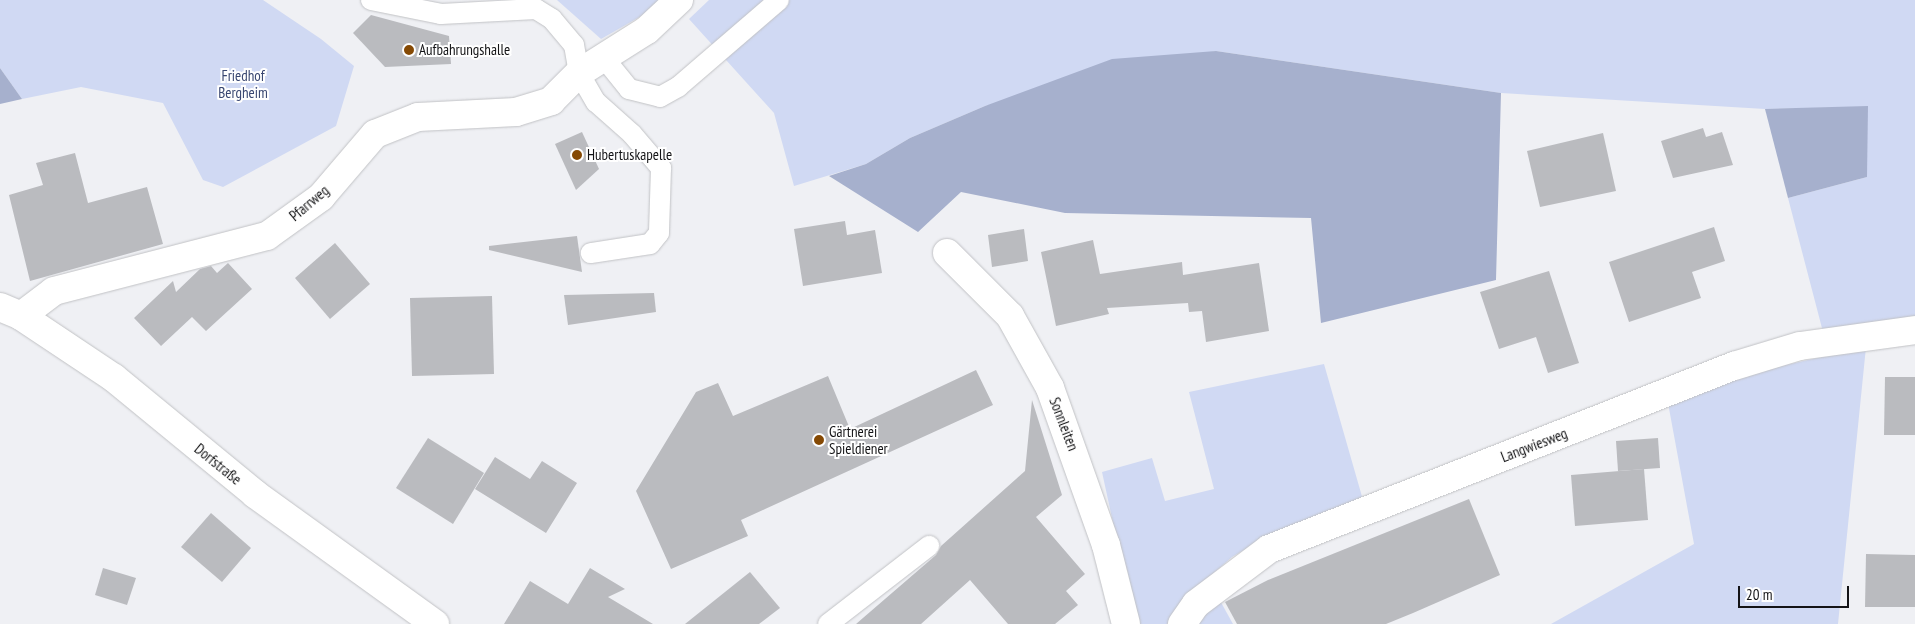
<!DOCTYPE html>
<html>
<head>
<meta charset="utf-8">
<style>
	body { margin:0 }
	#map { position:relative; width:1915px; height:624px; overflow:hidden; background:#eff0f4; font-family:"PT Sans Narrow",sans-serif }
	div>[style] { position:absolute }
	.green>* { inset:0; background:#d0d9f3 }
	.forest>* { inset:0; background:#a6b0cd }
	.building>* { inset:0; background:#babbbf }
	.roads { filter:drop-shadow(0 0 1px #c1c2c5) drop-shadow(0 0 1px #c1c2c5) }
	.lane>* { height:20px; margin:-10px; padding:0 10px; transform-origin:10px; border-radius:10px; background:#fff }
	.street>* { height:28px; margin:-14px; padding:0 14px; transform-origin:14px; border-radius:14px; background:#fff }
	.dots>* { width:14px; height:14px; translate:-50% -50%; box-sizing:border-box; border:2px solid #fff; border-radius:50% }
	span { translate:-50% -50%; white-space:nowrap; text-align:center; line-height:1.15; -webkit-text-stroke:4px #fff; paint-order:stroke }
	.poi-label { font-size:15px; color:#141416 }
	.left { translate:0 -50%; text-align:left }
	.park-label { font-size:15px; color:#394771 }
	.street-label { font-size:15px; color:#141416 }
	.scale { position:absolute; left:1738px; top:586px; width:111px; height:22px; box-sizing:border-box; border:2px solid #141416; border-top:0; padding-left:6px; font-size:15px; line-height:18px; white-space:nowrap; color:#141416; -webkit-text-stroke:4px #fff; paint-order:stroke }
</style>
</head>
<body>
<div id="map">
	<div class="green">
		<div style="clip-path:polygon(0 0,263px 0,321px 39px,354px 66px,336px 126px,223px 187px,203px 180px,163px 103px,81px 87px,22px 99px,0 68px)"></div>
		<div style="clip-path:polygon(557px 0,659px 0,643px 15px,601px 39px)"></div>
		<div style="clip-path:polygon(709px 0,1915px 0,1915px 320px,1823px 332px,1788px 198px,1867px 177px,1867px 107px,1765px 109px,1501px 93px,1216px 51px,985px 106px,910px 138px,866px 164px,794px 186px,774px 113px,689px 19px)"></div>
		<div style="clip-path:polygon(1866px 347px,1838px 624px,1551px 624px,1694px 544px,1668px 403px,1737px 376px)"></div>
		<div style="clip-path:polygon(1324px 364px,1363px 500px,1268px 536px,1232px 557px,1208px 578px,1167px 624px,1135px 624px,1102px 472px,1152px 458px,1165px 501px,1214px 489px,1189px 392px)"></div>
		<div style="clip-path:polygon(1218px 597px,1233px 624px,1195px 624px)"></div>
	</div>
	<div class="forest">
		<div style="clip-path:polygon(1216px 51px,1501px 93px,1496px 280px,1321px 323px,1311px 218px,1065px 213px,961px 192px,918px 232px,829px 176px,866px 164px,910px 138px,985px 106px,1112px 59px)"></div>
		<div style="clip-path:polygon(0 68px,22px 99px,0 104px)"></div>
		<div style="clip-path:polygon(1868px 106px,1867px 177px,1788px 198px,1765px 109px)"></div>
	</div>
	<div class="building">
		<div style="clip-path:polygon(371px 15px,449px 36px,451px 64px,385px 67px,353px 33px)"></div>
		<div style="clip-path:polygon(1703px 128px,1706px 137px,1722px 132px,1733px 165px,1673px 178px,1661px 141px)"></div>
		<div style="clip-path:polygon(582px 132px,599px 169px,576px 190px,555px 144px)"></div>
		<div style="clip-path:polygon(1603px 133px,1616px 191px,1540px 207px,1527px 151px)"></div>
		<div style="clip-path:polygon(75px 153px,88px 203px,147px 187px,163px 244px,30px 281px,9px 195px,43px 185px,36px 163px)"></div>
		<div style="clip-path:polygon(845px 221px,847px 235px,875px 230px,882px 273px,803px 286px,794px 229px)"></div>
		<div style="clip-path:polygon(1714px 227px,1725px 261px,1692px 272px,1701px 298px,1629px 322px,1609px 262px)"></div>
		<div style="clip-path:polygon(1024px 229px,1028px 261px,992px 267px,988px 235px)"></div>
		<div style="clip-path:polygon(577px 236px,582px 272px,489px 250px,489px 246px)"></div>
		<div style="clip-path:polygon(1093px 240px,1100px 274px,1182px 262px,1183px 275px,1259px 263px,1269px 331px,1206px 342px,1202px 311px,1189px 312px,1188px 303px,1107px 308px,1109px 314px,1056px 326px,1041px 252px)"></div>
		<div style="clip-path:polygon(335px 243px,370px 284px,330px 319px,295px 278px)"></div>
		<div style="clip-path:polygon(228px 263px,252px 289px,206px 331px,192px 317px,161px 346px,134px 318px,173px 281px,176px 292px,200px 269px,211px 266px,217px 273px)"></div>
		<div style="clip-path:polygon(1549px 271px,1579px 363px,1548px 373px,1536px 337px,1499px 349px,1480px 292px)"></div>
		<div style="clip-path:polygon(654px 293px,656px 312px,568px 325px,564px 295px)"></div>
		<div style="clip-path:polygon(492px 296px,494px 374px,412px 376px,410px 298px)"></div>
		<div style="clip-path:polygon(976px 370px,993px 405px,741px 520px,748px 536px,671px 569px,636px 491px,696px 392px,718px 383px,733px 416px,828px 376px,850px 429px)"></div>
		<div style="clip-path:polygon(1885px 377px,1915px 377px,1915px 435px,1884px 435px)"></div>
		<div style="clip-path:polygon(1032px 400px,1062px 495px,1036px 517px,1085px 574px,1066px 591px,1078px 605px,1055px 624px,1008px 624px,970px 580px,921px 624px,856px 624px,936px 555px,941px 546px,1025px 471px)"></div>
		<div style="clip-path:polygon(428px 438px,484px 473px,453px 524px,396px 488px)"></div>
		<div style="clip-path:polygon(1658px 438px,1660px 468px,1618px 471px,1616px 441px)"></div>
		<div style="clip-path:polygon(495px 457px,530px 479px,542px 461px,577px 483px,546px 533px,475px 489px)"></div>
		<div style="clip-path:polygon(1644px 469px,1648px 520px,1575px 526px,1571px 475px)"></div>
		<div style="clip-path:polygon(1469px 499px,1500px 575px,1413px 613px,1386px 624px,1237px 624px,1225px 602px,1268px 580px)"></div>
		<div style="clip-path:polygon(211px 513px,251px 548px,222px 582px,181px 547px)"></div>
		<div style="clip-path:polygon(1866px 554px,1915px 555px,1915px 607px,1865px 607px)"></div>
		<div style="clip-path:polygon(103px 568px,136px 578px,127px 605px,95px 595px)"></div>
		<div style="clip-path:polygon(590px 568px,625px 589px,608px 597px,653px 624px,504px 624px,530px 581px,568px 604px)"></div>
		<div style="clip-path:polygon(750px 572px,780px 608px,759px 624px,685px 624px)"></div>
	</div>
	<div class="roads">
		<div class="lane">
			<div style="left:371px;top:0;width:71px;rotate:11.3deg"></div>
			<div style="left:441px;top:14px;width:95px;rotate:-3deg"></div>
			<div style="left:536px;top:9px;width:19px;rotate:32deg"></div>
			<div style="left:552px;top:19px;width:34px;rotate:50deg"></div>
			<div style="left:574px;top:45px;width:28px;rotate:80deg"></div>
			<div style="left:579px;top:73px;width:34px;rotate:60deg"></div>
			<div style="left:596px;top:102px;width:48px;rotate:41.6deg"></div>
			<div style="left:632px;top:134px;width:45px;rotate:49.5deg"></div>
			<div style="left:661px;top:168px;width:65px;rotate:91.8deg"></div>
			<div style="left:659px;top:233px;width:14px;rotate:129deg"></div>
			<div style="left:650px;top:244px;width:60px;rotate:171.3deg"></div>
			<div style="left:604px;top:58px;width:40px;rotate:51deg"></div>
			<div style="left:629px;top:89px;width:32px;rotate:14deg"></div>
			<div style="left:660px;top:97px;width:21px;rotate:-29deg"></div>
			<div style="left:678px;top:87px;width:133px;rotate:-40.7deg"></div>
			<div style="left:828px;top:624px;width:128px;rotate:-37.7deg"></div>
		</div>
		<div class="street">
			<div style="left:947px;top:253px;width:89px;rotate:45deg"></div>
			<div style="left:1010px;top:316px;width:82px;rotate:60.9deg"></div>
			<div style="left:1050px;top:388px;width:167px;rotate:70.4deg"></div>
			<div style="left:1106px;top:545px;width:81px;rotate:75.8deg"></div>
			<div style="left:0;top:307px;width:23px;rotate:23deg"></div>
			<div style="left:21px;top:316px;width:112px;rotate:33.7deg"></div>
			<div style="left:114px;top:378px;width:183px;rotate:39.4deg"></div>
			<div style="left:255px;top:494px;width:222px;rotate:35.8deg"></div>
			<div style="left:21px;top:316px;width:41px;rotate:-37.1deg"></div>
			<div style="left:54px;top:291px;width:220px;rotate:-14.5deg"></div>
			<div style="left:267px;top:236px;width:67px;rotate:-35.8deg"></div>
			<div style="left:321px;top:197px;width:83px;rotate:-49.4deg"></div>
			<div style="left:375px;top:134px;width:46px;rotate:-21.6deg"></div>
			<div style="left:418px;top:117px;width:98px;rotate:-2.9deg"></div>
			<div style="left:516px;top:112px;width:37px;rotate:-17deg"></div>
			<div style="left:551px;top:101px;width:40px;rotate:-45deg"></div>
			<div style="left:579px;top:73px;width:80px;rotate:-32.3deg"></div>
			<div style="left:647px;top:30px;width:44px;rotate:-43.2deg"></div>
			<div style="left:1182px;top:624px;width:24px;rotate:-55deg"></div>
			<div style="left:1196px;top:604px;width:91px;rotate:-37deg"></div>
			<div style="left:1269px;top:549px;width:500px;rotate:-21.5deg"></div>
			<div style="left:1734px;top:366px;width:69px;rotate:-16.9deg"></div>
			<div style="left:1800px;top:346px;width:116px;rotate:-7.9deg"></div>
		</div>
	</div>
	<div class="dots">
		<div style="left:409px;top:50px;background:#854904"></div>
		<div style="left:577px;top:155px;background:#854904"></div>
		<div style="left:819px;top:440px;background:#854904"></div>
	</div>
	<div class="poi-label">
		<span class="left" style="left:419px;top:50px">Aufbahrungshalle</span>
		<span class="left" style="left:587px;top:155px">Hubertuskapelle</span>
		<span class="left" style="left:829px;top:440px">Gärtnerei<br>Spieldiener</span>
	</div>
	<div class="park-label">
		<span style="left:243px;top:84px">Friedhof<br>Bergheim</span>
	</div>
	<div class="street-label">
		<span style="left:309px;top:203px;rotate:-40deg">Pfarrweg</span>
		<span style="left:1064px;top:424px;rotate:69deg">Sonnleiten</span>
		<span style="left:1534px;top:445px;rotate:-21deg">Langwiesweg</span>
		<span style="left:218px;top:464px;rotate:39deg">Dorfstraße</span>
	</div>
	<div class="scale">20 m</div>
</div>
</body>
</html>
